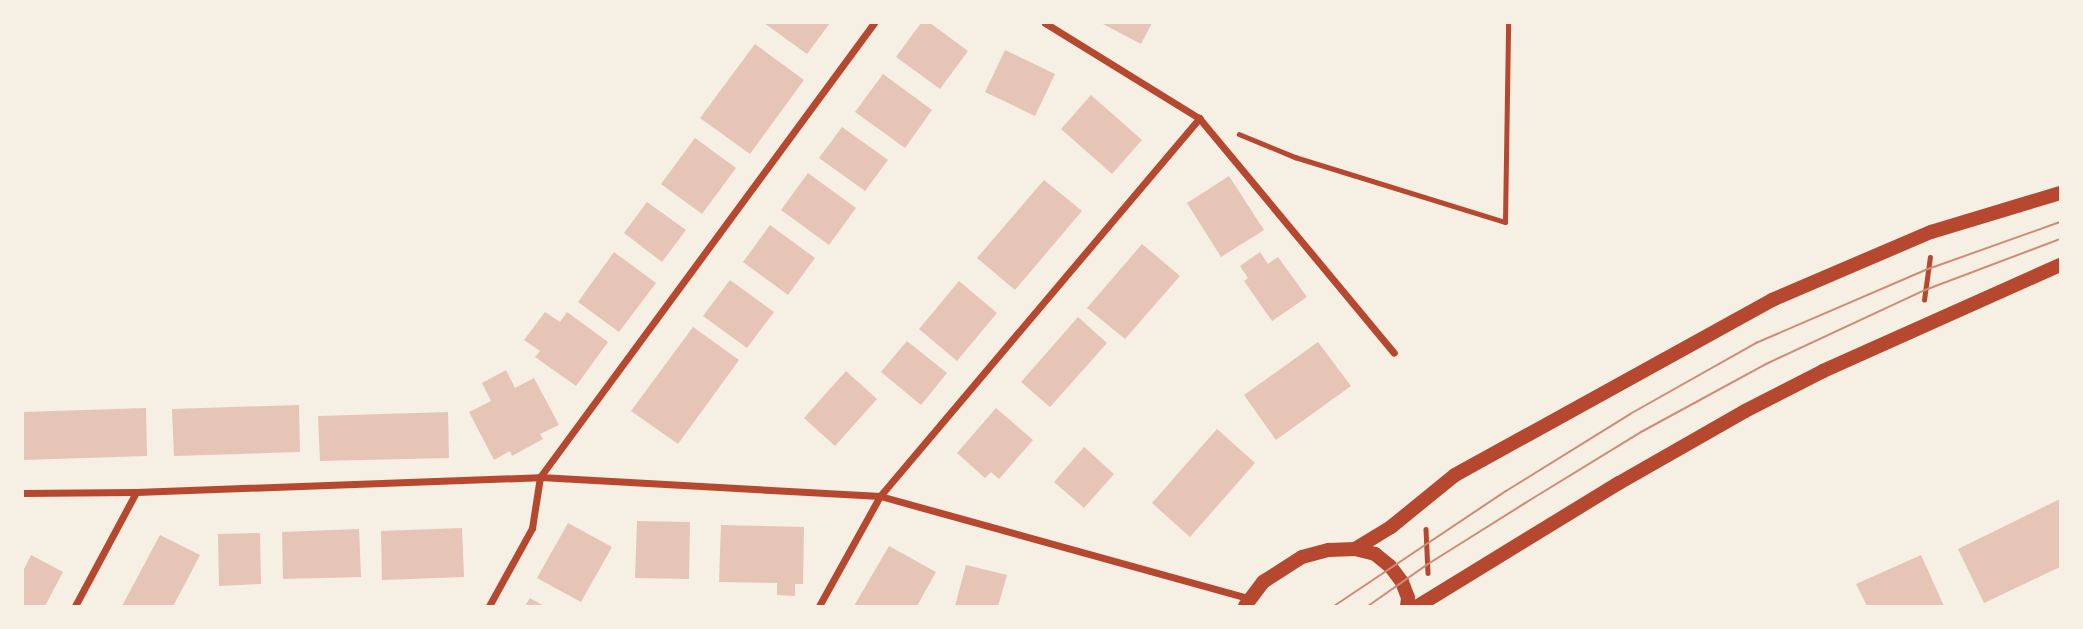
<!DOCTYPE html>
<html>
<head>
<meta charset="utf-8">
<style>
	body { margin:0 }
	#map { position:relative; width:2083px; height:629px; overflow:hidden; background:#f6efe4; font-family:"Titillium Web",sans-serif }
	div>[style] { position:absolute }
	.building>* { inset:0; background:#e6c5b7 }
	.path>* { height:4.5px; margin:-2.25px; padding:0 2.25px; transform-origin:2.25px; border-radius:2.25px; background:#b5482f }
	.minor>* { height:7px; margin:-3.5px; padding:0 3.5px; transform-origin:3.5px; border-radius:3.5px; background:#b5482f }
	.secondary>* { height:14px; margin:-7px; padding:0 7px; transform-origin:7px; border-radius:7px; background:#b5482f }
	.tram>* { height:2px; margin:-1px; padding:0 1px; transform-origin:1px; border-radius:1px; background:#cf8b77 }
	span { translate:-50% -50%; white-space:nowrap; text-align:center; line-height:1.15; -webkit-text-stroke:5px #f6efe4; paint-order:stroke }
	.frame { position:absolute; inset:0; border:24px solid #f6efe4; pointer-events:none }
</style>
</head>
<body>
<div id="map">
	<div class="building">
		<div style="clip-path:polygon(764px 23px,830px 23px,807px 54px)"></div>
		<div style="clip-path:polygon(921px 23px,930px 23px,968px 51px,940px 89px,896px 57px)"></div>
		<div style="clip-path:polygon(1101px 23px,1152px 23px,1141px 44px)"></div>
		<div style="clip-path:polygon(755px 44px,804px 80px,750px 154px,700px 118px)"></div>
		<div style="clip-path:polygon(1005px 50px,1055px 74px,1035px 116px,985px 92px)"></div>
		<div style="clip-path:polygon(883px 74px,932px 110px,905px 148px,855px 112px)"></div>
		<div style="clip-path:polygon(1091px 95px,1142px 140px,1112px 174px,1061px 129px)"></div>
		<div style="clip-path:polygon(842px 127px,888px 160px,865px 191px,819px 158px)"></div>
		<div style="clip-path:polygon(695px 138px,736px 168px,702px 214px,661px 184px)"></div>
		<div style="clip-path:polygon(808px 173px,856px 208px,829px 245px,781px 210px)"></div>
		<div style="clip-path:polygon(1229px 176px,1264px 230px,1221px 257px,1187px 203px)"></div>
		<div style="clip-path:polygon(1044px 180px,1082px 211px,1015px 290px,977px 258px)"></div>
		<div style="clip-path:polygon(647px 202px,686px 230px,662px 262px,624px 233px)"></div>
		<div style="clip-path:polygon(770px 225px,815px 258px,788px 295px,743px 262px)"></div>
		<div style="clip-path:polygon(1142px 244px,1180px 276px,1125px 339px,1087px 308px)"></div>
		<div style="clip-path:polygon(614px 252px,656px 283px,619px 332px,578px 302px)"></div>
		<div style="clip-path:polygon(1260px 252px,1268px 264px,1278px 257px,1307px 297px,1272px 321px,1244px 281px,1248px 278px,1240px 266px)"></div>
		<div style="clip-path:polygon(730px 280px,774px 312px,747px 348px,703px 316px)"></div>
		<div style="clip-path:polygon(959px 281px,997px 313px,957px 361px,919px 329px)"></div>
		<div style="clip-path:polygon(545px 312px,560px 322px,567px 312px,608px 342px,576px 386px,535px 357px,540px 351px,524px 340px)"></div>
		<div style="clip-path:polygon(1078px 317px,1107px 343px,1050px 407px,1021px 382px)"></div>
		<div style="clip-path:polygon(693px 327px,739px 360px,678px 444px,631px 411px)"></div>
		<div style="clip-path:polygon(907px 341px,947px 373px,921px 405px,881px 372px)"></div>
		<div style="clip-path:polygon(1318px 342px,1351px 386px,1276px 440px,1244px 395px)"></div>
		<div style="clip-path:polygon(506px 370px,515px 388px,534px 378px,559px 425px,540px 434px,543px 439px,512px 456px,510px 451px,494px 460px,469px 412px,491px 401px,482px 383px)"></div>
		<div style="clip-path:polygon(846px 371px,877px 399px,835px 446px,804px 418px)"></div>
		<div style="clip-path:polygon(299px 405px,300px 452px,174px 456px,172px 409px)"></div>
		<div style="clip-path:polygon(146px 408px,147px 456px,23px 460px,23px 412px)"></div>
		<div style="clip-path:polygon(996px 408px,1033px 440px,999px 479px,991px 472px,985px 478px,957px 453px)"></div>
		<div style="clip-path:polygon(448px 412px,449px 458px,320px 461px,318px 416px)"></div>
		<div style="clip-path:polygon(1217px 429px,1255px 463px,1190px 537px,1152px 503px)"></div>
		<div style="clip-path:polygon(1084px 447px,1114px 474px,1084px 508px,1054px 482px)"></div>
		<div style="clip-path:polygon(2060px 499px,2060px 567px,1984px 603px,1958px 549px)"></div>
		<div style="clip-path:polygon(637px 521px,690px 522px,689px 579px,635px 578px)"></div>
		<div style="clip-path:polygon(568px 523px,612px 547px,581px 602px,537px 578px)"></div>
		<div style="clip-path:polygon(721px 525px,804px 527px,803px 584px,795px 584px,795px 596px,777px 595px,777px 583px,719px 582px)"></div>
		<div style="clip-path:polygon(462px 528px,464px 577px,382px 580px,381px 531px)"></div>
		<div style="clip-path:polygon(359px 529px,361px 577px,283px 579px,282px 532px)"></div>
		<div style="clip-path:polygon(260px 533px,261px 584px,219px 586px,218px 534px)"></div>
		<div style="clip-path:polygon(160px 535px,200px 555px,186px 582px,173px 606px,122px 606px)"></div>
		<div style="clip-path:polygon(889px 546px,936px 572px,917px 606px,854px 606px)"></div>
		<div style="clip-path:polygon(31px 555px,63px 572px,45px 606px,23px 606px,23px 571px)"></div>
		<div style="clip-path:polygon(1921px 555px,1944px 606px,1867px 606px,1856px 584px)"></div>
		<div style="clip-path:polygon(966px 565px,1007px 575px,998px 606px,955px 606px)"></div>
		<div style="clip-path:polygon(530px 598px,544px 606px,525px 606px)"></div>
	</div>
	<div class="path">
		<div style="left:1239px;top:134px;width:61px;rotate:22.3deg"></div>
		<div style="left:1295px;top:157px;width:220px;rotate:17.2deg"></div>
		<div style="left:1505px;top:222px;width:199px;rotate:-89.1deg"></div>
		<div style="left:1924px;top:300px;width:43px;rotate:-82.1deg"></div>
		<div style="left:1426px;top:529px;width:44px;rotate:87.4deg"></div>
	</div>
	<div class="minor">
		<div style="left:1045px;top:23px;width:181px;rotate:31.7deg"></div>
		<div style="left:1199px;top:118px;width:305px;rotate:50.3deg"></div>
		<div style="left:23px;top:493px;width:113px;rotate:-0.5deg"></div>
		<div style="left:136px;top:492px;width:404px;rotate:-2.1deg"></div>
		<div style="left:540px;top:477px;width:341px;rotate:3.2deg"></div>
		<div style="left:880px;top:496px;width:383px;rotate:15.5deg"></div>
		<div style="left:75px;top:606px;width:129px;rotate:-61.8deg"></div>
		<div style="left:489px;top:606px;width:89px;rotate:-61.1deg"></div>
		<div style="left:532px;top:528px;width:52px;rotate:-81.1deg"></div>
		<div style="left:540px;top:477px;width:564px;rotate:-53.66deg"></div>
		<div style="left:819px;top:606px;width:126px;rotate:-61deg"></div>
		<div style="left:880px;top:496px;width:495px;rotate:-49.8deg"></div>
	</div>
	<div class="secondary">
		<div style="left:1355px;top:549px;width:42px;rotate:-31.4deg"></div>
		<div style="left:1391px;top:527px;width:82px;rotate:-39.1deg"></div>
		<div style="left:1455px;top:475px;width:362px;rotate:-28.9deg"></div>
		<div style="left:1772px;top:300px;width:173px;rotate:-23.2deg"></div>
		<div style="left:1931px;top:232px;width:135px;rotate:-16.8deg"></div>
		<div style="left:1245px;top:606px;width:30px;rotate:-53deg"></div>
		<div style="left:1263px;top:582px;width:46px;rotate:-32.7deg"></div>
		<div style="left:1302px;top:557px;width:28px;rotate:-15deg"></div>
		<div style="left:1329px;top:550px;width:26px;rotate:-2deg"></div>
		<div style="left:1355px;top:549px;width:21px;rotate:14deg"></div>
		<div style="left:1375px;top:554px;width:19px;rotate:39deg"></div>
		<div style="left:1390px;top:566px;width:20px;rotate:53deg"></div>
		<div style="left:1402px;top:582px;width:17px;rotate:69deg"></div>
		<div style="left:1408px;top:598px;width:8px;rotate:97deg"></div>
		<div style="left:1418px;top:606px;width:236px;rotate:-31.5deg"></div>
		<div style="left:1619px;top:483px;width:145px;rotate:-29.7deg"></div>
		<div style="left:1745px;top:411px;width:88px;rotate:-27.1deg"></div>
		<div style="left:1823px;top:371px;width:260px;rotate:-24.1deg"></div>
	</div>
	<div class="tram">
		<div style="left:1334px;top:606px;width:207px;rotate:-33.8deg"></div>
		<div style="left:1506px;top:491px;width:146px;rotate:-31.8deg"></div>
		<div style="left:1630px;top:414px;width:145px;rotate:-29.4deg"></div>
		<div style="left:1756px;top:343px;width:187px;rotate:-23.3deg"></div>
		<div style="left:1928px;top:269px;width:140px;rotate:-19.6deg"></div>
		<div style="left:1368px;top:606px;width:73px;rotate:-35deg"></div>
		<div style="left:1428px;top:564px;width:120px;rotate:-32.1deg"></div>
		<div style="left:1530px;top:500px;width:130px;rotate:-31.5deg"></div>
		<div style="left:1641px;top:432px;width:142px;rotate:-28.5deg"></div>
		<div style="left:1766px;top:364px;width:175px;rotate:-25deg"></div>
		<div style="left:1925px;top:290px;width:144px;rotate:-20.7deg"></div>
	</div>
	<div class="frame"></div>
</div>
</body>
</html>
